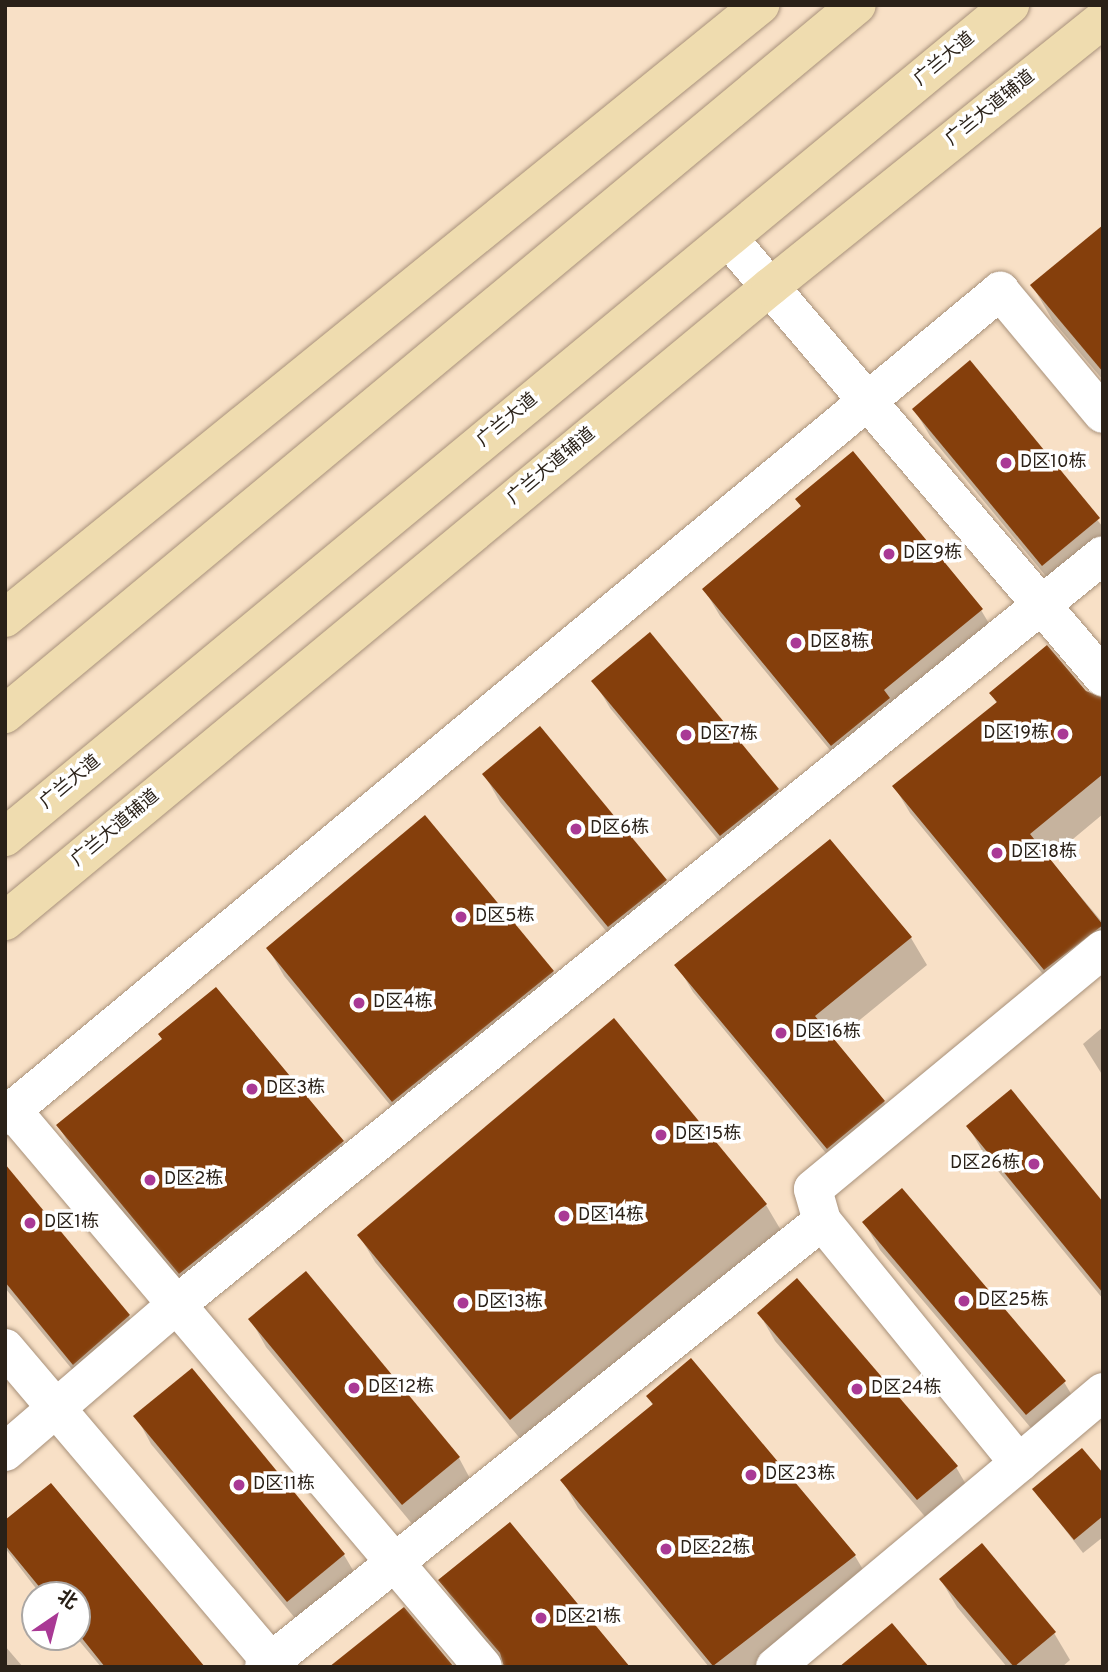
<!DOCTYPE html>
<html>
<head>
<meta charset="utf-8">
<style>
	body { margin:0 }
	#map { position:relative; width:1108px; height:1672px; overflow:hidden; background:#f8e0c6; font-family:Overpass,"Noto Sans SC",sans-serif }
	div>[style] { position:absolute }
	.shadow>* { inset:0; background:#0003 }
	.building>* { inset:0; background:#853f0c }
	.roads { filter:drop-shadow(0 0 2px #a8917a) drop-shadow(0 0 2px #a8917a) }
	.minor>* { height:38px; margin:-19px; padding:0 19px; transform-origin:19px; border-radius:19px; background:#fff }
	.major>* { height:38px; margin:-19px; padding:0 19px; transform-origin:19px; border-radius:19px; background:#efdcaf }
	.dots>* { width:19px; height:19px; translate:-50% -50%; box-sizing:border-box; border:4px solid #fff; border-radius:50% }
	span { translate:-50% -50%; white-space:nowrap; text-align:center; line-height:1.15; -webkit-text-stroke:7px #fff; paint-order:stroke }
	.street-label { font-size:18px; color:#2a2118 }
	.poi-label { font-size:18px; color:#2a2118 }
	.left { translate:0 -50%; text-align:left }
	.right { translate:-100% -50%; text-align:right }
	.frame { position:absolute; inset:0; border:7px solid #2a2118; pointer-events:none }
	.north { position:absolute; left:21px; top:1581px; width:70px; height:70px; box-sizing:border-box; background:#fff; border:2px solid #aaa6a3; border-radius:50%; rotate:35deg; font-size:19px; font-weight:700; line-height:28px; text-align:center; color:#2a2118 }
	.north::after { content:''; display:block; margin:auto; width:24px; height:32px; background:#a93995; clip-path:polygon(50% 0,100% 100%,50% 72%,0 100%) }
</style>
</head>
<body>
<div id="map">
	<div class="shadow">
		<div style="clip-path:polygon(1103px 244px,1103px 380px,1053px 321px,1032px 285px)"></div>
		<div style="clip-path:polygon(970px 363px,1103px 527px,1103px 556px,1059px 592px,930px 436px,914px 409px)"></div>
		<div style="clip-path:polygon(797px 499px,981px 610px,997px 637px,848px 772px,720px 616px,704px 589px,802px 508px)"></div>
		<div style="clip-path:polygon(594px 681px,777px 790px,793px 818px,737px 863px,610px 708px)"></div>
		<div style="clip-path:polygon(991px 693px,1086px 693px,1103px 699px,1103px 814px,1049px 859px,1103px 923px,1103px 965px,1061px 996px,910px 813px,894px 786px,997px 704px)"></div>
		<div style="clip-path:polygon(484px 774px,665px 881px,681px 908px,625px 954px,500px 802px)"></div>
		<div style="clip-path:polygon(911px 938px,927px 965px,834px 1041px,884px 1102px,900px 1129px,844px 1175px,693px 992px,677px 965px)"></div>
		<div style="clip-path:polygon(268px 948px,553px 972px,569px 999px,409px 1128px,284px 976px)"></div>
		<div style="clip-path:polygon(1103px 1027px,1103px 1076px,1083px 1044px)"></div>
		<div style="clip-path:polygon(163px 1040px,342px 1142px,358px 1170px,196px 1301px,74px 1153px,58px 1125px)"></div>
		<div style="clip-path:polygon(968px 1126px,1103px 1204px,1103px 1299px,984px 1154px)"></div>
		<div style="clip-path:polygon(5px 1167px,129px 1316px,145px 1344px,90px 1391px,5px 1288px)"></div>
		<div style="clip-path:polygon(766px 1205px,782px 1232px,527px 1447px,375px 1262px,359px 1235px)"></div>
		<div style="clip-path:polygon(864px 1222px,1064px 1382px,1080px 1409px,1042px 1441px,880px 1250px)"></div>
		<div style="clip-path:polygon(306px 1274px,459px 1458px,474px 1486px,418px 1531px,266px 1347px,251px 1320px)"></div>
		<div style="clip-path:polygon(759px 1313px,956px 1467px,972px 1495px,934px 1527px,775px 1341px)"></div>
		<div style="clip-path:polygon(691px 1360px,855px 1556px,871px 1583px,763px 1667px,709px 1667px,578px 1508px,562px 1480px,653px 1406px,648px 1396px)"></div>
		<div style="clip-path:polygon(136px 1416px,344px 1555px,360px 1582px,304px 1629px,151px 1444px)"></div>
		<div style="clip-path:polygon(1103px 1476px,1103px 1537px,1083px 1553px,1034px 1489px)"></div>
		<div style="clip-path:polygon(5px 1523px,203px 1667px,101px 1667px,76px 1637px,77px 1595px,41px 1595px,5px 1548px)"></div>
		<div style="clip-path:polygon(941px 1580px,1054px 1633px,1070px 1660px,1062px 1667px,1007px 1667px,957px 1607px)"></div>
		<div style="clip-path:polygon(441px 1581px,628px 1667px,504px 1664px,457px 1608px)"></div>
		<div style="clip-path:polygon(5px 1646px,23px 1667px,5px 1667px)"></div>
	</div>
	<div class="building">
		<div style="clip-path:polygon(1103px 225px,1103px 372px,1030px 285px)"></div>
		<div style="clip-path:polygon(970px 360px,1100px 518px,1042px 566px,912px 409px)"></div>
		<div style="clip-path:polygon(853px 451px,983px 609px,884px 690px,890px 698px,831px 746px,702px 589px,801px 506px,795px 499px)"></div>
		<div style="clip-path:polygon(650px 632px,779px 789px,720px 836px,591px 681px)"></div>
		<div style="clip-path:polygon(1047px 645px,1086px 691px,1103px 698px,1103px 774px,1030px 834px,1103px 925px,1044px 970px,892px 786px,997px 702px,989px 693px)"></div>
		<div style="clip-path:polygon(540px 726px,667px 880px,608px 927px,482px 774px)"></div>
		<div style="clip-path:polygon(425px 815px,554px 971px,392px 1102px,266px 948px)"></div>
		<div style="clip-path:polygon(830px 839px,912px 937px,815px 1016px,885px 1101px,827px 1149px,674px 965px)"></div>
		<div style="clip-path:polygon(216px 987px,344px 1141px,179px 1274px,56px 1125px,162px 1039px,158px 1034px)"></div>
		<div style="clip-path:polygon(614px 1018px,767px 1204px,510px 1420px,357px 1235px)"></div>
		<div style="clip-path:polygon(1011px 1089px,1103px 1202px,1103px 1293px,966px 1126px)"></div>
		<div style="clip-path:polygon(5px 1164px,130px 1315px,73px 1365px,5px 1282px)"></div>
		<div style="clip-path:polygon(902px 1188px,1066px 1381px,1026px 1415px,862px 1222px)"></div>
		<div style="clip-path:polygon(306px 1271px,460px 1457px,402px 1505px,248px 1319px)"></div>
		<div style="clip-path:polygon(797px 1278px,958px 1466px,917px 1500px,757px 1313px)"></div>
		<div style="clip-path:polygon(691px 1358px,856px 1555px,713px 1666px,560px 1480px,653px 1404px,646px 1396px)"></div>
		<div style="clip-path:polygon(192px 1368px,345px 1554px,287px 1602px,133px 1416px)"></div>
		<div style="clip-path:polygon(1082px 1448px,1103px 1473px,1103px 1516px,1074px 1540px,1032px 1489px)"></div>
		<div style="clip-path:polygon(51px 1483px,205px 1667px,105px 1667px,77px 1632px,77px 1595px,46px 1595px,5px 1545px,5px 1520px)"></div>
		<div style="clip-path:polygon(510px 1522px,630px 1667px,504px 1667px,500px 1653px,438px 1580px)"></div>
		<div style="clip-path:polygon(982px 1543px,1056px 1632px,1014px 1667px,939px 1579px)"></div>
		<div style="clip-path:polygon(404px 1607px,454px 1667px,329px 1667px)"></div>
		<div style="clip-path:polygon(892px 1623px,929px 1667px,839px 1667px)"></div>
	</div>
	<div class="roads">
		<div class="minor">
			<div style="left:729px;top:239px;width:576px;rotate:49.51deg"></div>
			<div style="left:12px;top:1110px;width:729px;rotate:49.78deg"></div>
			<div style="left:5px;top:1116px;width:1293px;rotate:-39.66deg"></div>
			<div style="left:1000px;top:291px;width:160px;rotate:50.1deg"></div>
			<div style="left:822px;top:1221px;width:312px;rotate:50.9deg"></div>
			<div style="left:1019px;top:1463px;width:110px;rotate:-40.2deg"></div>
			<div style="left:5px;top:1348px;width:419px;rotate:49.7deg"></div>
			<div style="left:5px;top:1452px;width:225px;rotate:-40.7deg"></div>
			<div style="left:176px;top:1305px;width:1192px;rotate:-38.97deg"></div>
			<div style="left:264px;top:1667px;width:714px;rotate:-38.63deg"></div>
			<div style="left:822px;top:1221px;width:33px;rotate:-106deg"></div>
			<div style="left:813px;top:1189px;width:376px;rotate:-39.6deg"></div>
			<div style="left:775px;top:1667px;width:318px;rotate:-39.9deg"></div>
		</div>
		<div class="major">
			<div style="left:5px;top:618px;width:973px;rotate:-39.07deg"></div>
			<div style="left:5px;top:714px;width:1108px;rotate:-39.77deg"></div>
			<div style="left:5px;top:837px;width:1305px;rotate:-39.62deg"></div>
			<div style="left:5px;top:921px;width:994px;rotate:-39.65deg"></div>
			<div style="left:770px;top:287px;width:427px;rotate:-38.8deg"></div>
		</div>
	</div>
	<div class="dots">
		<div style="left:1006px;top:463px;background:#a93995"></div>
		<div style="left:889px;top:554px;background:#a93995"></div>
		<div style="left:796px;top:643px;background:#a93995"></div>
		<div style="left:1063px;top:734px;background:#a93995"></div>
		<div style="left:686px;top:735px;background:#a93995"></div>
		<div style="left:576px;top:829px;background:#a93995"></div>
		<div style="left:997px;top:853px;background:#a93995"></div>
		<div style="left:461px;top:917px;background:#a93995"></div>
		<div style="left:359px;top:1003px;background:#a93995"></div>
		<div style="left:781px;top:1033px;background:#a93995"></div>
		<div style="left:252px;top:1089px;background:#a93995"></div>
		<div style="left:661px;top:1135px;background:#a93995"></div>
		<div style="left:1034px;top:1164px;background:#a93995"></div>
		<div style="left:150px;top:1180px;background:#a93995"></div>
		<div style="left:564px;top:1216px;background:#a93995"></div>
		<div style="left:30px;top:1223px;background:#a93995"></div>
		<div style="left:964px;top:1301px;background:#a93995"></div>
		<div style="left:463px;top:1303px;background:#a93995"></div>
		<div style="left:354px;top:1388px;background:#a93995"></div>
		<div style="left:857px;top:1389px;background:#a93995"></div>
		<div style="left:751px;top:1475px;background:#a93995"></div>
		<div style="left:239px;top:1485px;background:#a93995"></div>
		<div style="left:666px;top:1549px;background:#a93995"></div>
		<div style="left:541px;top:1618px;background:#a93995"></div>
	</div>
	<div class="street-label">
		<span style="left:945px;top:60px;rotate:-40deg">广兰大道</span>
		<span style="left:991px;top:109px;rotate:-39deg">广兰大道辅道</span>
		<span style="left:508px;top:421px;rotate:-40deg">广兰大道</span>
		<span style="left:552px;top:467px;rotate:-40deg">广兰大道辅道</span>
		<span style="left:71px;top:783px;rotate:-40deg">广兰大道</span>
		<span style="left:116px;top:829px;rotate:-40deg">广兰大道辅道</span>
	</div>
	<div class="poi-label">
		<span class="left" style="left:1020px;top:463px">D区10栋</span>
		<span class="left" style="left:903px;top:554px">D区9栋</span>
		<span class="left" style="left:810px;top:643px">D区8栋</span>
		<span class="right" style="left:1049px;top:734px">D区19栋</span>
		<span class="left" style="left:700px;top:735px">D区7栋</span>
		<span class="left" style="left:590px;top:829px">D区6栋</span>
		<span class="left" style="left:1011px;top:853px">D区18栋</span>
		<span class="left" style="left:475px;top:917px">D区5栋</span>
		<span class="left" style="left:373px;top:1003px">D区4栋</span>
		<span class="left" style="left:795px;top:1033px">D区16栋</span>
		<span class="left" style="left:266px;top:1089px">D区3栋</span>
		<span class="left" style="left:675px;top:1135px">D区15栋</span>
		<span class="right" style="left:1020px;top:1164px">D区26栋</span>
		<span class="left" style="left:164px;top:1180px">D区2栋</span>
		<span class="left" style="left:578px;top:1216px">D区14栋</span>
		<span class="left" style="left:44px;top:1223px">D区1栋</span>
		<span class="left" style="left:978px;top:1301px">D区25栋</span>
		<span class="left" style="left:477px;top:1303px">D区13栋</span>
		<span class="left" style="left:368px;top:1388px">D区12栋</span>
		<span class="left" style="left:871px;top:1389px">D区24栋</span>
		<span class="left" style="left:765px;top:1475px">D区23栋</span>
		<span class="left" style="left:253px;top:1485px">D区11栋</span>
		<span class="left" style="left:680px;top:1549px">D区22栋</span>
		<span class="left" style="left:555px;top:1618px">D区21栋</span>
	</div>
	<div class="frame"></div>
	<div class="north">北</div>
</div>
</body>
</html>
